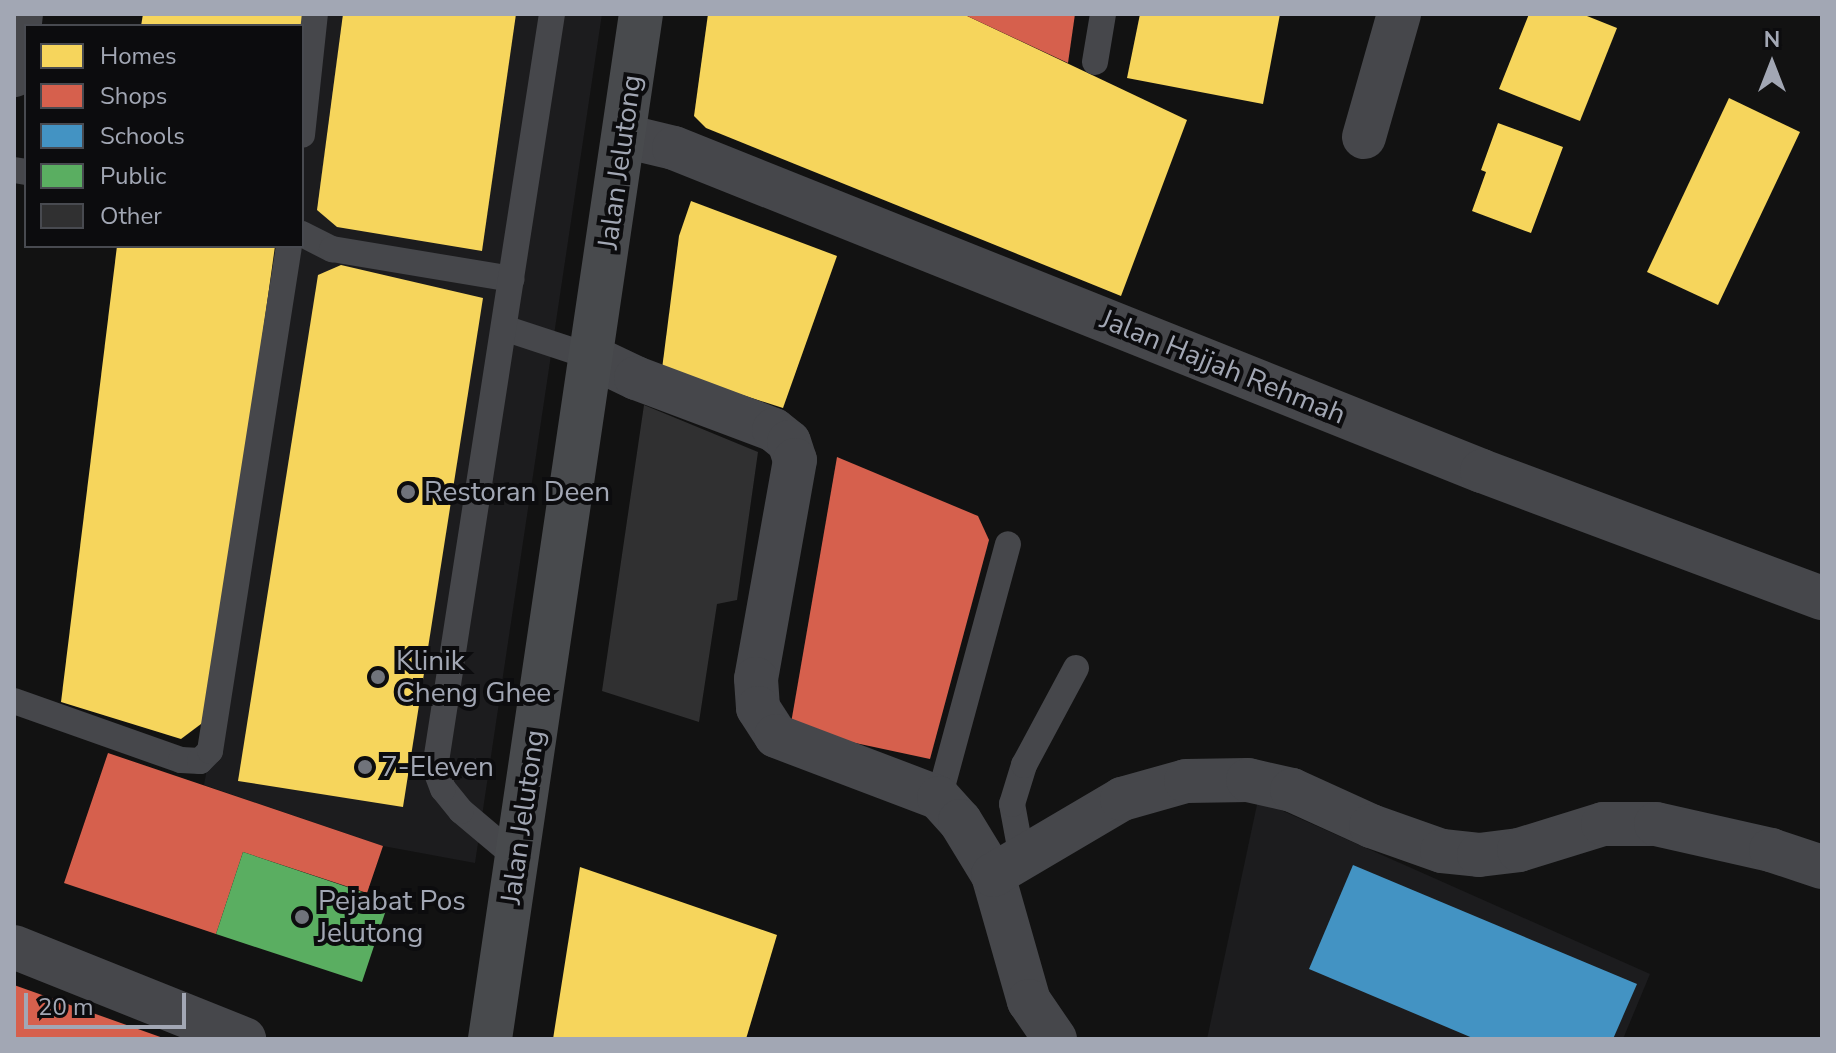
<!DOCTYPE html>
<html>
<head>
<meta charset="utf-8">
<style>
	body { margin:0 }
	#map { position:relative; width:1836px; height:1053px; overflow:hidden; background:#121212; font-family:"Nunito Sans",sans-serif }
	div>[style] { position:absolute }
	.built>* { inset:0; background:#1c1c1e }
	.homes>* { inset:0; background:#f6d55c }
	.shops>* { inset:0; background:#d6604d }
	.schools>* { inset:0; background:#4393c3 }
	.public>* { inset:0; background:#5aae61 }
	.building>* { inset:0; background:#303031 }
	.lane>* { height:26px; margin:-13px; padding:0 13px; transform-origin:13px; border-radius:13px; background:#46474b }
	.street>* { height:44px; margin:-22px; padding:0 22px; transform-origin:22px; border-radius:22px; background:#46474b }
	.primary>* { height:44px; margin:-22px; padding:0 22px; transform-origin:22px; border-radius:22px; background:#484a4d }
	.dots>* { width:22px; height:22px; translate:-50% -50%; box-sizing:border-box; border:4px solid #0c0c0e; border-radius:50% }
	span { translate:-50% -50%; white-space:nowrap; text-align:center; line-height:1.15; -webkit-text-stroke:8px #0c0c0e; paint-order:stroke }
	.street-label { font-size:28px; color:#a2a7b4 }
	.poi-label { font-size:28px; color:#a2a7b4 }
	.left { translate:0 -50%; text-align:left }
	.frame { position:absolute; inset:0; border:16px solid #a2a7b4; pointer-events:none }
	.legend { position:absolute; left:24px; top:24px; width:280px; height:224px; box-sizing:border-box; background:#0c0c0e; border:2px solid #484a50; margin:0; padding:10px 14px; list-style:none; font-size:24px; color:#a2a7b4 }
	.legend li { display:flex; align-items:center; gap:16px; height:40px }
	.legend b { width:40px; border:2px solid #484a50 }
	.north { position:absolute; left:1732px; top:24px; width:80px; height:80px; -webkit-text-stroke:6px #0c0c0e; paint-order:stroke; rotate:0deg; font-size:22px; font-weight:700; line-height:32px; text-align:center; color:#a2a7b4 }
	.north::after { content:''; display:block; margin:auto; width:28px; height:36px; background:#a2a7b4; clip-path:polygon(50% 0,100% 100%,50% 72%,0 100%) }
	.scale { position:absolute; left:24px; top:993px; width:162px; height:36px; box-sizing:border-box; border:4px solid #a2a7b4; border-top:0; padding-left:10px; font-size:24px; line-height:28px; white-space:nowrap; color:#a2a7b4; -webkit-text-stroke:6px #0c0c0e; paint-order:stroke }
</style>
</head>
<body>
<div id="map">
	<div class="built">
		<div style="clip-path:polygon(319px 14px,602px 14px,475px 863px,383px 846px,204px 785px,302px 246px,302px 147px)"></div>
		<div style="clip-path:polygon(1258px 800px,1650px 974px,1623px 1039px,1207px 1039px)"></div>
	</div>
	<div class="homes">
		<div style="clip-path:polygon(143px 14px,307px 14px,302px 26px,141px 26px)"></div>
		<div style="clip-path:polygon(343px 14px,516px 14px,482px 251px,337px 227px,317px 210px)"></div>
		<div style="clip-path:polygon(708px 14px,963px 14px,1187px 120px,1121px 296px,706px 128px,694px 116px)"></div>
		<div style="clip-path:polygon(1140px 14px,1280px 14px,1263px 104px,1127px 78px)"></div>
		<div style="clip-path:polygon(1529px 14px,1582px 14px,1617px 28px,1580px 121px,1499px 89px)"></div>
		<div style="clip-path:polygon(1729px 98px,1800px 132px,1718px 305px,1647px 272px)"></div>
		<div style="clip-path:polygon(1498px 123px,1563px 147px,1531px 233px,1472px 211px,1486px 172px,1481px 170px)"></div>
		<div style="clip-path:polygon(691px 201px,837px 256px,783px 408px,662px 369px,679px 236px)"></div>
		<div style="clip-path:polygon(117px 246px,275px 246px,209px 718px,181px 739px,61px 702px)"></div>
		<div style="clip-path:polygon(341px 265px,483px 298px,403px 807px,238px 781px,318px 275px)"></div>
		<div style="clip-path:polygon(580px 867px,777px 935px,746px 1039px,553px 1039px)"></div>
	</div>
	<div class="shops">
		<div style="clip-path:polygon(963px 14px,1075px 14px,1068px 63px)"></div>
		<div style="clip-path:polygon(837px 457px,978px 516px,989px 540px,930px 759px,790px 729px)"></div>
		<div style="clip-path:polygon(108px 753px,383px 846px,367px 893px,243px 852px,216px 934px,64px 883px)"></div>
		<div style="clip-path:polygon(14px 985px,166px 1039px,14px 1039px)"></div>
	</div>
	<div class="schools">
		<div style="clip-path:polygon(1353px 865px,1637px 984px,1613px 1039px,1475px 1039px,1309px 969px)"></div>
	</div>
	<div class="public">
		<div style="clip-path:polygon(243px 852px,389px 901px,362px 982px,216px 934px)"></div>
	</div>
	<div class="building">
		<div style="clip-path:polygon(644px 405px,758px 452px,737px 600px,717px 604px,699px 722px,602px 691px)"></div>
	</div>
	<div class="lane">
		<div style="left:1095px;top:62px;width:49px;rotate:-80.5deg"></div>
		<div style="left:302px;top:135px;width:122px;rotate:-83.9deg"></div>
		<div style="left:14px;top:170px;width:12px;rotate:9deg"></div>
		<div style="left:302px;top:234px;width:34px;rotate:27deg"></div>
		<div style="left:332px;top:249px;width:182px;rotate:9.5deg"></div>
		<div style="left:504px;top:328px;width:93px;rotate:18.2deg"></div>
		<div style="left:14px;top:701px;width:177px;rotate:19.5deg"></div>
		<div style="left:181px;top:760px;width:19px;rotate:3deg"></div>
		<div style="left:200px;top:761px;width:14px;rotate:-45deg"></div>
		<div style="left:210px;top:751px;width:511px;rotate:-81.11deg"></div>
		<div style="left:939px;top:798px;width:263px;rotate:-74.8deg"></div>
		<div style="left:517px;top:858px;width:73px;rotate:-140deg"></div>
		<div style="left:461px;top:811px;width:28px;rotate:-129deg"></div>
		<div style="left:443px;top:789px;width:22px;rotate:-111deg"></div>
		<div style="left:435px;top:768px;width:763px;rotate:-81.18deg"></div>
		<div style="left:1022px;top:858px;width:55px;rotate:-100.5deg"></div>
		<div style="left:1012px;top:804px;width:41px;rotate:-72.9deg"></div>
		<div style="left:1024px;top:765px;width:110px;rotate:-61.8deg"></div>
	</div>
	<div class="street">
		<div style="left:14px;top:75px;width:61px;rotate:-83.5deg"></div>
		<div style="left:624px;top:136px;width:51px;rotate:13.5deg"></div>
		<div style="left:674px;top:148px;width:870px;rotate:21.79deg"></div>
		<div style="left:1482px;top:471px;width:363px;rotate:20.5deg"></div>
		<div style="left:1364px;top:137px;width:128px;rotate:-74.1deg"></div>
		<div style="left:592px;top:357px;width:49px;rotate:25.5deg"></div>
		<div style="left:636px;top:378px;width:147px;rotate:20.6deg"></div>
		<div style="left:774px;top:430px;width:19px;rotate:39deg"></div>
		<div style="left:789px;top:442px;width:19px;rotate:72deg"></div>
		<div style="left:795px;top:460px;width:222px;rotate:100.1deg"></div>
		<div style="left:756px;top:679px;width:29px;rotate:86deg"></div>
		<div style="left:758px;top:708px;width:33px;rotate:57deg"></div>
		<div style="left:776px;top:736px;width:174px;rotate:20.8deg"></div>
		<div style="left:939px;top:798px;width:31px;rotate:48deg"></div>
		<div style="left:960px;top:821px;width:63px;rotate:58.6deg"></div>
		<div style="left:993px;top:875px;width:131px;rotate:74.1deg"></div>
		<div style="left:1029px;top:1001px;width:46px;rotate:55.6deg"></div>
		<div style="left:993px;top:875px;width:150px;rotate:-30.5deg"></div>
		<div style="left:1122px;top:799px;width:66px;rotate:-15.7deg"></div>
		<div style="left:1186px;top:781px;width:62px;rotate:-0.9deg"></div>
		<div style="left:1248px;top:780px;width:45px;rotate:12.8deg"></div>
		<div style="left:1292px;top:790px;width:87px;rotate:24.5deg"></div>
		<div style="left:1371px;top:826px;width:75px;rotate:19.4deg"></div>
		<div style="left:1442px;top:851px;width:37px;rotate:6deg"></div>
		<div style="left:1479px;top:855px;width:40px;rotate:-7.1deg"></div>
		<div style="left:1519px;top:850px;width:88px;rotate:-17.2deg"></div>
		<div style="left:1603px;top:824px;width:53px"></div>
		<div style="left:1656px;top:824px;width:118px;rotate:12.7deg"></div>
		<div style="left:1771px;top:850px;width:54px;rotate:18.4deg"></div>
		<div style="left:14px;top:947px;width:248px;rotate:21.8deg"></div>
	</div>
	<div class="primary">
		<div style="left:490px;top:1039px;width:1036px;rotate:-81.62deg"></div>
	</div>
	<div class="dots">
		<div style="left:408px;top:492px;background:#70737b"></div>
		<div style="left:378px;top:677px;background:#70737b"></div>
		<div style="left:365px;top:767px;background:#70737b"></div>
		<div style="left:302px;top:917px;background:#70737b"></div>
	</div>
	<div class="street-label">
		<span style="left:620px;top:162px;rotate:-82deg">Jalan Jelutong</span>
		<span style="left:1223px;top:367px;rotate:22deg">Jalan Hajjah Rehmah</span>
		<span style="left:523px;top:817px;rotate:-82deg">Jalan Jelutong</span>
	</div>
	<div class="poi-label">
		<span class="left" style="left:424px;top:492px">Restoran Deen</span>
		<span class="left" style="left:396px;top:677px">Klinik<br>Cheng Ghee</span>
		<span class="left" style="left:381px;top:767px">7-Eleven</span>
		<span class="left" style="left:318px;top:917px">Pejabat Pos<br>Jelutong</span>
	</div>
	<div class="frame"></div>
	<ul class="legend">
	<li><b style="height:22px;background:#f6d55c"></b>Homes</li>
	<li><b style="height:22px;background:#d6604d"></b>Shops</li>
	<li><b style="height:22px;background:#4393c3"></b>Schools</li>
	<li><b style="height:22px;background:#5aae61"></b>Public</li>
	<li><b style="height:22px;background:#303031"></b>Other</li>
	</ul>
	<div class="north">N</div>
	<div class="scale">20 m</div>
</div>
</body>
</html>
